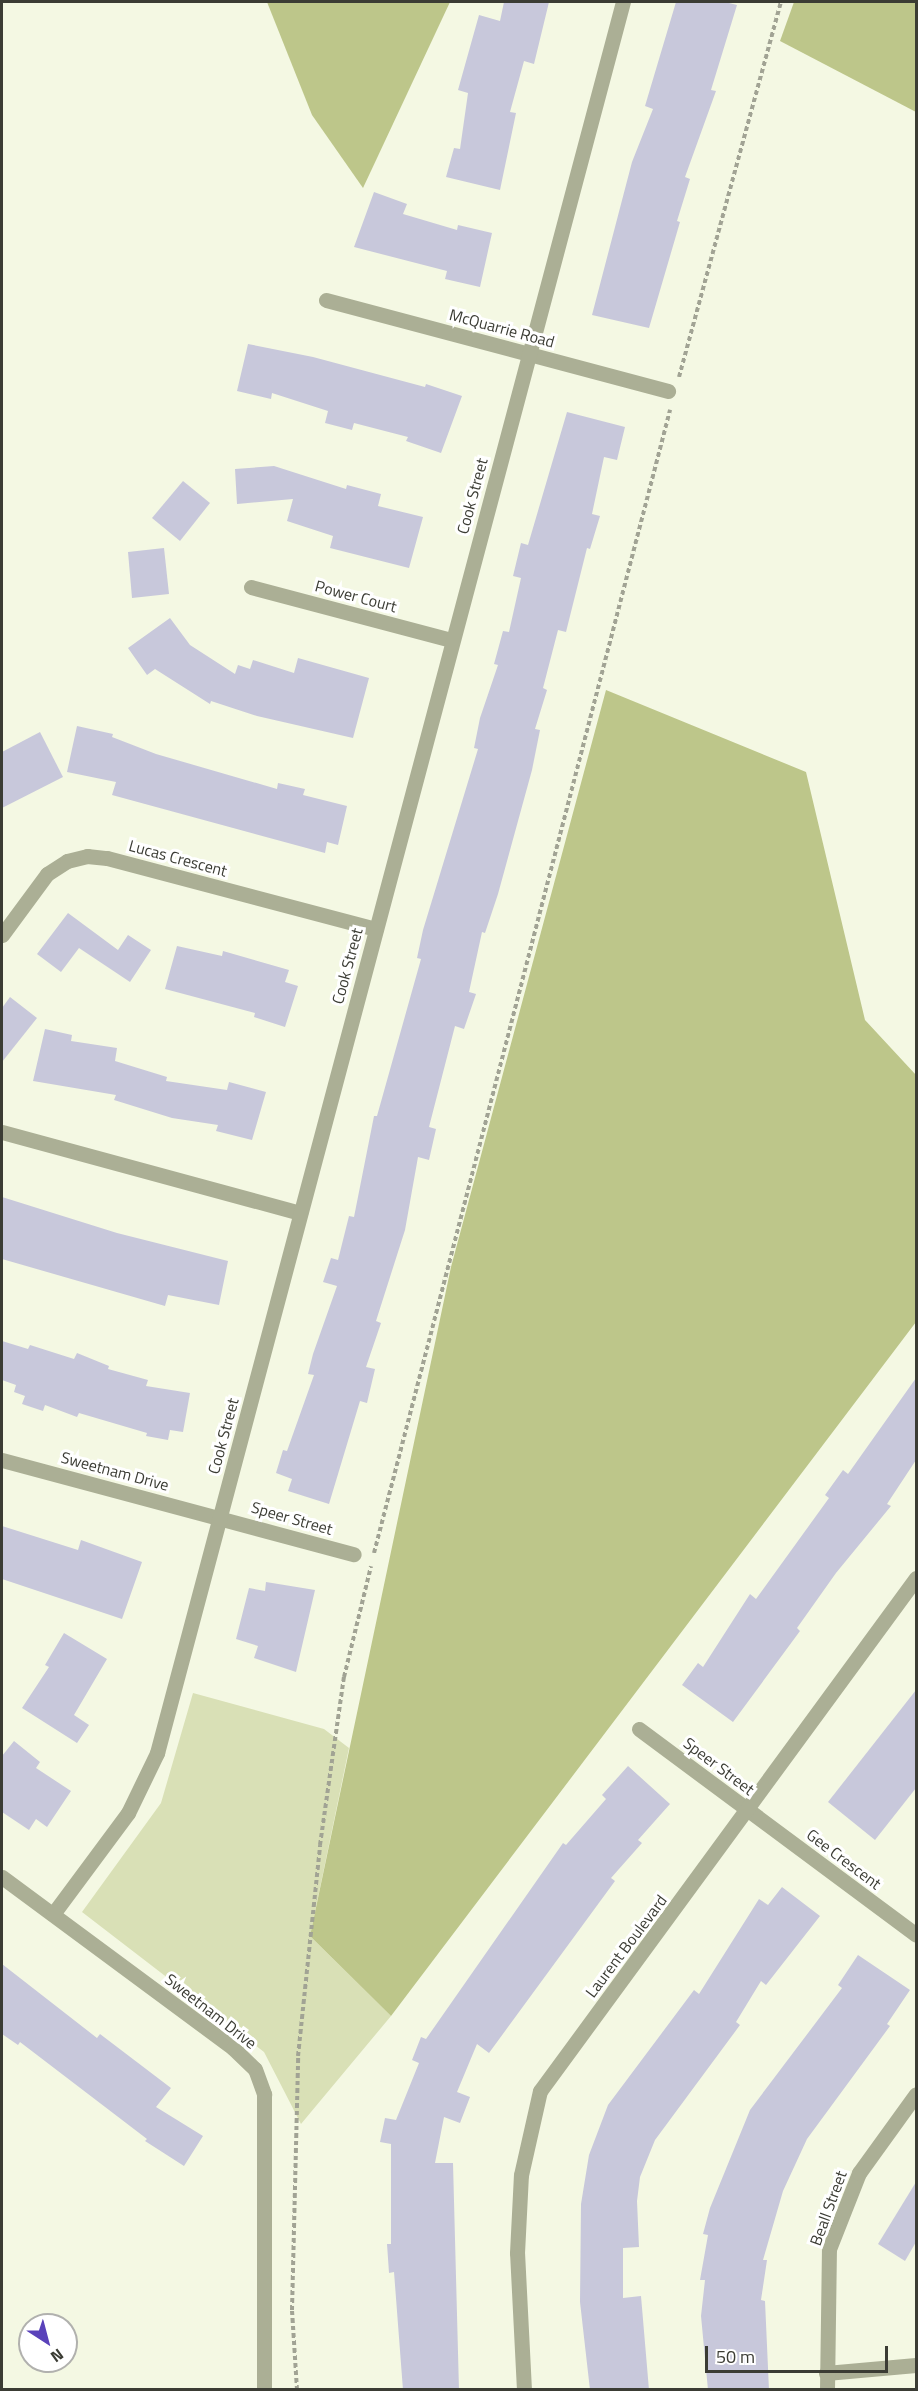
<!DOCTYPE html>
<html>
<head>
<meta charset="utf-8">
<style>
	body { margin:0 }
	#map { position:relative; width:918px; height:2391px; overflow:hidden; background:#f4f8e3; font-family:"Titillium Web",sans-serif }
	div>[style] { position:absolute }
	.green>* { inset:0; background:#d9e0b6 }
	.forest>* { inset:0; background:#bdc68a }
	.building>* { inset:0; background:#c8c8db }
	.path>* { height:4px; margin-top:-2px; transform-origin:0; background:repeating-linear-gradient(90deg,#a1a394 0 4.5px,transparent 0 7.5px) }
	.minor>* { height:15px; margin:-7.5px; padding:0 7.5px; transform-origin:7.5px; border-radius:7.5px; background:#abaf95 }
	span { translate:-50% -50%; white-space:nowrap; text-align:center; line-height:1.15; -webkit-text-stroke:6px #fff; paint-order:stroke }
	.street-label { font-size:16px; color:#3b3c34 }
	.frame { position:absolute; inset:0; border:3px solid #3b3c34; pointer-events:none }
	.north { position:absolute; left:18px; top:2313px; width:60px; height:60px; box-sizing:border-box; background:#fff; border:2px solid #b1b1ae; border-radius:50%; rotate:144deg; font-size:16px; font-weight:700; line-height:24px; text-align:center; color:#3b3c34 }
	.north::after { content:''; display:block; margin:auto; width:21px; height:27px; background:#5a42ba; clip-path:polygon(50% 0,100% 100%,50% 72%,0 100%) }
	.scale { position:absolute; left:705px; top:2346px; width:183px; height:27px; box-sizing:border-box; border:3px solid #3b3c34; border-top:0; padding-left:8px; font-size:18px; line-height:21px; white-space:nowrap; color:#3b3c34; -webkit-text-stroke:4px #fff; paint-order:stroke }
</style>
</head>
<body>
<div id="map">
	<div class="green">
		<div style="clip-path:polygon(193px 1693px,324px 1729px,349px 1748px,310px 1936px,391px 2016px,301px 2124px,264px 2052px,82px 1912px,161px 1803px)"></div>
	</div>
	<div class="forest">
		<div style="clip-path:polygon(267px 2px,450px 2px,363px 188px,312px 115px)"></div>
		<div style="clip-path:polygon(794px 2px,916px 2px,916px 112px,780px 41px)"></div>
		<div style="clip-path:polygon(606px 690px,806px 772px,865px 1020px,916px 1075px,916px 1322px,391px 2016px,310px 1936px,451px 1267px)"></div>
	</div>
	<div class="building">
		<div style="clip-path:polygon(504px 2px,549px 2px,534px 64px,524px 61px,510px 112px,516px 113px,500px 190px,446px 177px,454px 148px,460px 149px,468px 93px,458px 90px,479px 15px,500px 21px)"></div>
		<div style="clip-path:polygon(676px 2px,725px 2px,737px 5px,711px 90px,716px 91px,685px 177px,690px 179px,677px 221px,680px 222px,649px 328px,592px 315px,632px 162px,653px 109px,645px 106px)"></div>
		<div style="clip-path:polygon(374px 192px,407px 204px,403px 214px,457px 230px,458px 225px,492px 233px,480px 287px,445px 279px,447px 271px,354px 247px)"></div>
		<div style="clip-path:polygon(248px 344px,313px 357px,425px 387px,426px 384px,462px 396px,441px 453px,406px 441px,408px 437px,354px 423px,352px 430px,325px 423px,328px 411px,272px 393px,271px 399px,237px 391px)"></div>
		<div style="clip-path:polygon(567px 412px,625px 427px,617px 460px,604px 457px,592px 514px,600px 516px,590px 549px,587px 548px,566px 632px,558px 630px,543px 688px,547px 690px,535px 729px,540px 730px,532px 770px,498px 894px,485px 933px,482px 932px,469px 992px,476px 994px,464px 1029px,455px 1026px,429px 1127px,436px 1129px,429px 1160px,418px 1157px,405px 1230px,376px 1321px,381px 1323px,366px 1367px,375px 1369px,367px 1403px,360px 1401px,329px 1504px,288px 1491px,292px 1479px,276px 1473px,283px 1450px,287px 1451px,314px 1375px,308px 1374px,313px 1354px,337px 1286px,323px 1282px,331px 1258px,338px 1260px,349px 1216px,354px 1217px,374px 1116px,377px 1116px,421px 959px,417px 958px,423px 930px,478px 749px,474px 748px,480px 718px,498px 665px,494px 664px,503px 631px,509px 632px,521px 578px,513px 576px,521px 543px,528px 545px)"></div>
		<div style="clip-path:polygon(274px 466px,346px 489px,347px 485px,381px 494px,378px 506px,423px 517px,409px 568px,330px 548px,333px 536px,287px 521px,293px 499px,237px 504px,235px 469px)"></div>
		<div style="clip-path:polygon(183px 481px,210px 503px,180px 541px,152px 518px)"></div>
		<div style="clip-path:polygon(164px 548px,169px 594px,132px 598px,128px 552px)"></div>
		<div style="clip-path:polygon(170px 618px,190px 645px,235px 674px,238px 665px,250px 669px,253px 660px,294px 673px,298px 658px,369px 678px,353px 738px,257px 716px,211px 701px,210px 704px,155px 669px,147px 675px,128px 648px)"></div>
		<div style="clip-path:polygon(77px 726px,113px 734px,112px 737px,156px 754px,277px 789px,278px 783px,305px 789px,303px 795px,347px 806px,338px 845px,327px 842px,325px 853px,112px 795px,116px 782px,67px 772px)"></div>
		<div style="clip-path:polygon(40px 732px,63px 777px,2px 808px,2px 752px)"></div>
		<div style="clip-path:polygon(68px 913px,118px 950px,128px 935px,151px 950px,130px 982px,79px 948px,61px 972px,37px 954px)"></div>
		<div style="clip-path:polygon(177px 946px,222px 956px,223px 951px,289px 970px,285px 982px,298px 986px,285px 1027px,254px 1017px,255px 1013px,165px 989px)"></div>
		<div style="clip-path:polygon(10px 997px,37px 1018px,2px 1062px,2px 1008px)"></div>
		<div style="clip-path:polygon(45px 1029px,72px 1035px,71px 1041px,117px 1048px,115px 1061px,167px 1077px,166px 1081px,227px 1090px,229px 1082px,266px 1092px,252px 1140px,216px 1131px,218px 1125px,172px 1118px,114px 1100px,116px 1095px,33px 1081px)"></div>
		<div style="clip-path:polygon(2px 1197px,117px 1233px,228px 1261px,219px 1305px,168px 1295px,165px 1306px,2px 1259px)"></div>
		<div style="clip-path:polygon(2px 1341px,28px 1349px,30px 1345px,74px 1359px,77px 1353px,109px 1366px,108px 1369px,148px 1380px,146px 1386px,190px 1393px,183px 1432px,170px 1430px,168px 1440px,146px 1436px,147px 1433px,79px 1413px,77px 1417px,45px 1405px,43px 1411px,22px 1404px,25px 1396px,14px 1392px,16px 1385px,2px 1380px)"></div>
		<div style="clip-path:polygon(916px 1378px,916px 1460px,887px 1504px,891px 1506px,836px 1573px,797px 1628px,800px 1631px,733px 1722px,682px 1685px,698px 1663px,703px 1667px,750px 1594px,756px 1599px,829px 1498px,825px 1495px,843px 1470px,848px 1474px)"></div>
		<div style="clip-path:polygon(2px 1526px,78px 1550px,81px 1540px,142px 1562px,122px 1619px,2px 1579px)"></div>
		<div style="clip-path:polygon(266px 1582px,315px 1590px,296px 1672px,254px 1658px,258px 1646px,236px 1639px,249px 1588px,265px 1591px)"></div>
		<div style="clip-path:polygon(64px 1633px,107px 1659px,74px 1715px,89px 1725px,77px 1743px,22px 1708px,49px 1667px,45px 1665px)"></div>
		<div style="clip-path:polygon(916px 1690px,916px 1788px,875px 1840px,828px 1802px)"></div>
		<div style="clip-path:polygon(14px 1741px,40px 1762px,36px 1768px,71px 1791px,47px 1827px,36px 1819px,29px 1830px,2px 1812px,2px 1756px)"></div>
		<div style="clip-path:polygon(628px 1766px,670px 1804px,638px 1840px,642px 1843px,611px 1878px,615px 1881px,489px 2053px,477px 2044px,457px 2092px,470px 2097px,460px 2123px,444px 2117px,435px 2163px,453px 2163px,459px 2390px,403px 2390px,394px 2272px,389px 2273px,387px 2244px,391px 2244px,391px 2144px,380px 2142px,385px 2118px,396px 2120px,419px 2063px,412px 2060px,421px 2037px,426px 2039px,563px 1843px,566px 1845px,606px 1799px,602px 1795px)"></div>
		<div style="clip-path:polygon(782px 1887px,820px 1916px,766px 1985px,761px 1981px,736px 2022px,740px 2025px,655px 2140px,640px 2177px,637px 2201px,639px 2247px,623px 2248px,623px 2298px,641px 2296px,649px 2390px,590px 2390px,580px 2302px,581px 2204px,589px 2155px,608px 2105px,694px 1990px,699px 1994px,759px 1899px,768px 1905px)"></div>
		<div style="clip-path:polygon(858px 1955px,910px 1990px,887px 2024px,890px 2026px,807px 2139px,783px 2191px,763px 2260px,767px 2260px,761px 2300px,765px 2301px,769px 2390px,708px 2390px,701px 2316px,705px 2280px,700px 2280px,708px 2235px,703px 2234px,710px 2208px,750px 2110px,842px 1988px,838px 1985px)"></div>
		<div style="clip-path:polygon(2px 1964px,97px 2038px,100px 2034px,171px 2088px,156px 2107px,203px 2136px,184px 2166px,145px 2141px,147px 2139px,20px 2042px,18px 2045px,2px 2034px)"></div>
		<div style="clip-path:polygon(916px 2182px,916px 2242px,905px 2261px,878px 2244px)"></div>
	</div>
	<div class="path">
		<div style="left:679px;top:377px;width:389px;rotate:-74.8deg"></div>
		<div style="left:374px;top:1553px;width:1181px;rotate:-75.48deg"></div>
		<div style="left:297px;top:2390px;width:80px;rotate:-93.6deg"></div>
		<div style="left:292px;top:2310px;width:254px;rotate:-88.6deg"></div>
		<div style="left:298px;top:2056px;width:212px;rotate:-84deg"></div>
		<div style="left:320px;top:1845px;width:170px;rotate:-81.9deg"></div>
		<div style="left:344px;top:1677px;width:114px;rotate:-76.3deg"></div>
	</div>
	<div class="minor">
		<div style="left:326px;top:300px;width:354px;rotate:14.9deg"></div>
		<div style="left:251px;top:587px;width:208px;rotate:14.8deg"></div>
		<div style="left:2px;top:935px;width:76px;rotate:-53.6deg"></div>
		<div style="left:47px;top:874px;width:24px;rotate:-33deg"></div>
		<div style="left:67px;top:861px;width:21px;rotate:-14deg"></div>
		<div style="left:87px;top:856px;width:20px;rotate:6deg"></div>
		<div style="left:107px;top:858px;width:278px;rotate:14.8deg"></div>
		<div style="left:2px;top:1132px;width:309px;rotate:15.2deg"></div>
		<div style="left:2px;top:1460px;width:364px;rotate:15deg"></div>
		<div style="left:639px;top:1729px;width:345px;rotate:36.6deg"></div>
		<div style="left:2px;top:1877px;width:287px;rotate:36.5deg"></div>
		<div style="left:233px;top:2048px;width:30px;rotate:44deg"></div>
		<div style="left:255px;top:2069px;width:27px;rotate:70deg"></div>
		<div style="left:264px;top:2094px;width:296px;rotate:90deg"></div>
		<div style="left:53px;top:1914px;width:126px;rotate:-53.4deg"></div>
		<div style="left:128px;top:1813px;width:67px;rotate:-64.2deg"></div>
		<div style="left:157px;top:1753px;width:1812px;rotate:-75.1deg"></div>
		<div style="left:826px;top:2373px;width:90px;rotate:-5.1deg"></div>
		<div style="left:524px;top:2390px;width:137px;rotate:-92.9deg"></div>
		<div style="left:517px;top:2253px;width:78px;rotate:-87.1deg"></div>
		<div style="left:521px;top:2175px;width:86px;rotate:-77.3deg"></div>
		<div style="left:540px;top:2091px;width:636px;rotate:-53.76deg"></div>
		<div style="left:827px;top:2390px;width:141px;rotate:-89.2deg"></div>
		<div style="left:829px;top:2249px;width:82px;rotate:-68.5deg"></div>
		<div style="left:859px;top:2173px;width:97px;rotate:-54.2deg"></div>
	</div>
	<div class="street-label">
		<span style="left:502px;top:328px;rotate:15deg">McQuarrie Road</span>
		<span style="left:472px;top:496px;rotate:-75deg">Cook Street</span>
		<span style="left:356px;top:596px;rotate:15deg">Power Court</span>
		<span style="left:178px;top:858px;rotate:15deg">Lucas Crescent</span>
		<span style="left:347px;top:966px;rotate:-75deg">Cook Street</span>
		<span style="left:223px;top:1436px;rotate:-75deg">Cook Street</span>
		<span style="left:115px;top:1471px;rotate:15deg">Sweetnam Drive</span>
		<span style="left:292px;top:1518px;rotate:16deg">Speer Street</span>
		<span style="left:719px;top:1766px;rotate:37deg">Speer Street</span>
		<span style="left:844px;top:1859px;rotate:37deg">Gee Crescent</span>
		<span style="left:626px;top:1946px;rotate:-53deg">Laurent Boulevard</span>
		<span style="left:211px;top:2011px;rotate:38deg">Sweetnam Drive</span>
		<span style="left:828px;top:2208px;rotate:-70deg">Beall Street</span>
	</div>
	<div class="frame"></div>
	<div class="north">N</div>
	<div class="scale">50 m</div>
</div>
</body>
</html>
